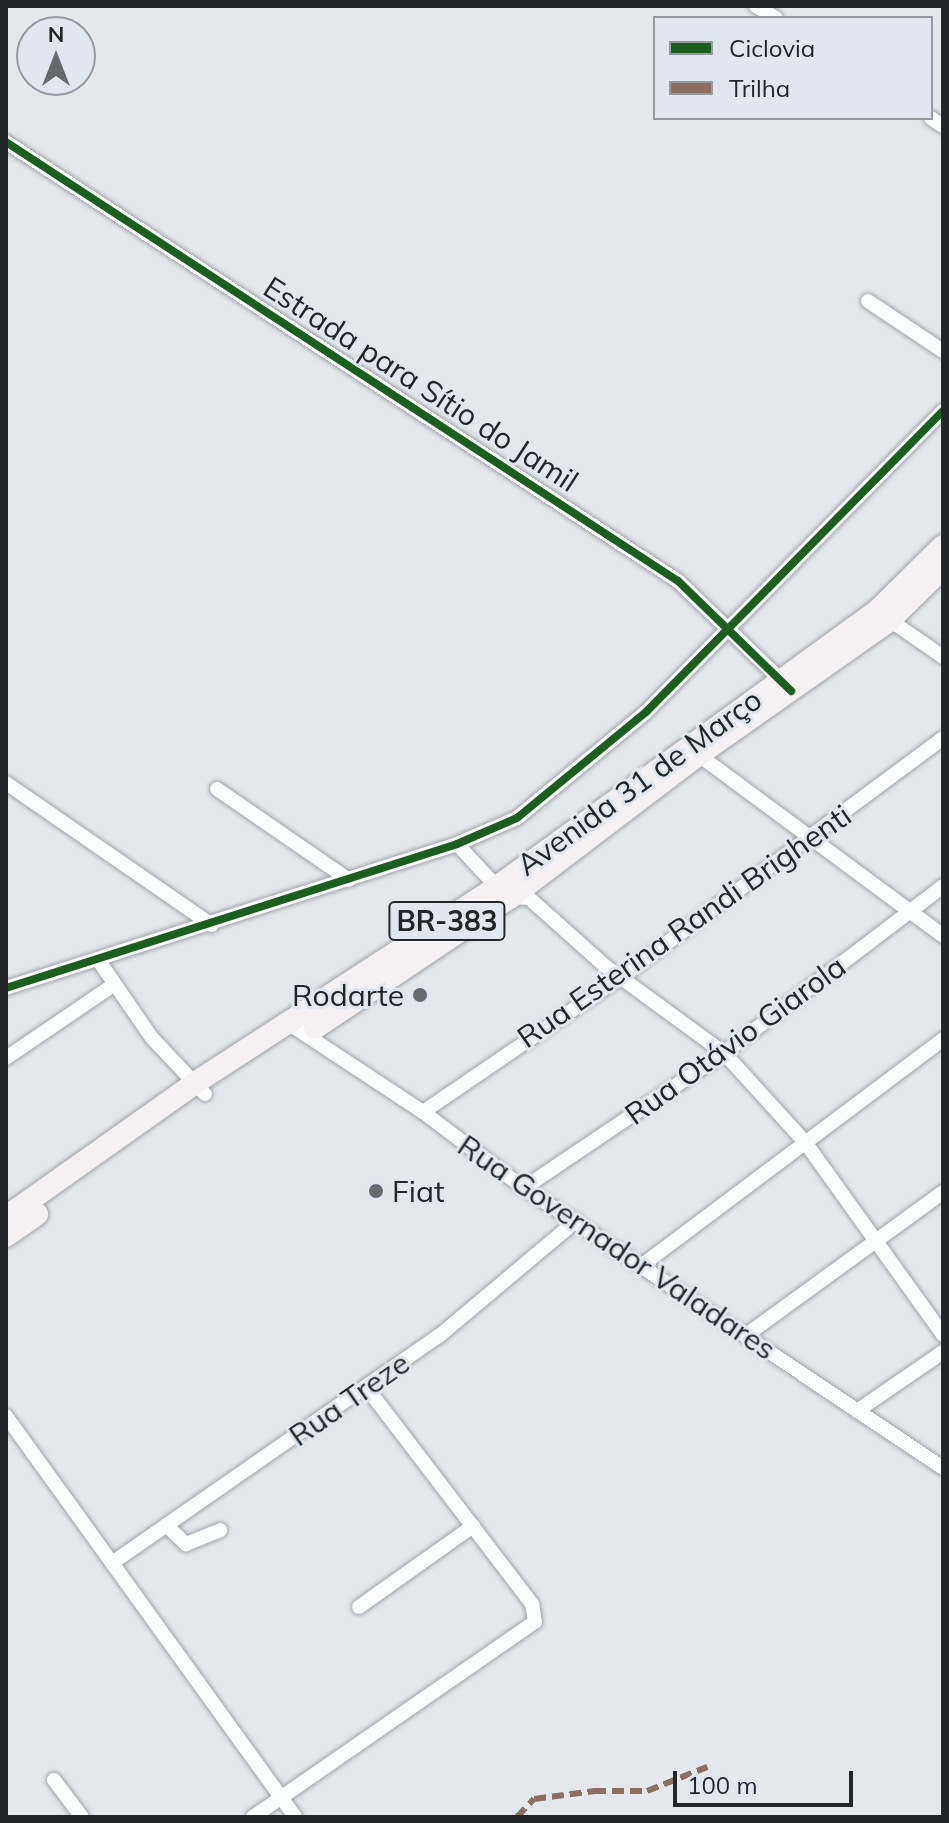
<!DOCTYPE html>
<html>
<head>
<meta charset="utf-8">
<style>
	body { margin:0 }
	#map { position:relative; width:949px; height:1823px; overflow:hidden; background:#e4e8ec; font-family:Mulish,sans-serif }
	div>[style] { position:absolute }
	.roads { filter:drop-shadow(0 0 2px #a0a3a7) drop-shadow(0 0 2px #a0a3a7) }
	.street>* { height:14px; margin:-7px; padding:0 7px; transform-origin:7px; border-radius:7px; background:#fbfcfc }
	.primary>* { height:22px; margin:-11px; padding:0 11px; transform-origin:11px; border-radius:11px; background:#f5f1f2 }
	.quiet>* { height:6px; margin-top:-3px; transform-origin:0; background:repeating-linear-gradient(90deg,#8d6e63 0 12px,transparent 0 18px) }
	.cycleway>* { height:8px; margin:-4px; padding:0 4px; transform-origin:4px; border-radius:4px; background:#1b5e20 }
	.dots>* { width:22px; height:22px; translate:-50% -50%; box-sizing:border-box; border:4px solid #e1e7f0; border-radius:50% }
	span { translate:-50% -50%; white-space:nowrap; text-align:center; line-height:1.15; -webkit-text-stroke:6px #e1e7f0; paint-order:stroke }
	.shield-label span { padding:2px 6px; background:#e1e7f0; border:2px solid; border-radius:6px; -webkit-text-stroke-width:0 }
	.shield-label { font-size:28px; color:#232629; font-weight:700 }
	.street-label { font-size:30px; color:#232629 }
	.poi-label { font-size:30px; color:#232629 }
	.right { translate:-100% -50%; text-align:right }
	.left { translate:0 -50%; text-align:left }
	.frame { position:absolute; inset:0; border:8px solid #232629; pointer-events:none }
	.legend { position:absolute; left:653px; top:16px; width:280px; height:104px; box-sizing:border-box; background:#e1e7f0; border:2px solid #959aa0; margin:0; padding:10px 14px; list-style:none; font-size:24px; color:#232629 }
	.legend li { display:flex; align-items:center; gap:16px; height:40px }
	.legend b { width:40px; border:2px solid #959aa0 }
	.north { position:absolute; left:16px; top:16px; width:80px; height:80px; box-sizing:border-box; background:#e1e7f0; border:2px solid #959aa0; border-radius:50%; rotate:0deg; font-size:22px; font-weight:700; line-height:32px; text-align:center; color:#232629 }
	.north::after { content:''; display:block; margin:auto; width:28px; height:36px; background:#676a6d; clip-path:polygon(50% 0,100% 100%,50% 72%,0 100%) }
	.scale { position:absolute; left:673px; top:1771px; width:180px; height:36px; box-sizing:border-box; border:4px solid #232629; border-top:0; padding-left:10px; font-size:24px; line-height:28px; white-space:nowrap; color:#232629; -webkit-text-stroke:6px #e1e7f0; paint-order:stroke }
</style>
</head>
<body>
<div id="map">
	<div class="roads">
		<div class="street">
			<div style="left:756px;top:6px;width:23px;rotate:31deg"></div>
			<div style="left:931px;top:118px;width:14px;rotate:34deg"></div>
			<div style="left:6px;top:142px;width:803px;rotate:33.16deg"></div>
			<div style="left:678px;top:581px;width:149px;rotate:43.9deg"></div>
			<div style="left:868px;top:301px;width:90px;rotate:33.7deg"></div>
			<div style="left:884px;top:616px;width:72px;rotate:34.8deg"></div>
			<div style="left:692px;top:750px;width:312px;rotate:36.5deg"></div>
			<div style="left:6px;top:783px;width:250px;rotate:34.6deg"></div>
			<div style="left:217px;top:789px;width:160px;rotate:34.6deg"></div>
			<div style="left:457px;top:844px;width:59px;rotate:47.1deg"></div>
			<div style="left:497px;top:887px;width:17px;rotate:36deg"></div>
			<div style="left:511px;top:897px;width:18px;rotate:3deg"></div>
			<div style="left:529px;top:898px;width:102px;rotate:41.8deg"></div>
			<div style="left:605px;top:966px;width:147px;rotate:36.2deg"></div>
			<div style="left:724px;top:1053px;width:120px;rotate:47.7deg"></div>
			<div style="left:805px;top:1142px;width:237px;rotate:54.4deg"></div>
			<div style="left:99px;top:961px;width:93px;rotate:55.5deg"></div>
			<div style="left:152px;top:1038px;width:77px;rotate:46.6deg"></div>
			<div style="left:6px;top:988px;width:473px;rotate:-17.7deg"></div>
			<div style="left:457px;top:844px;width:65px;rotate:-23.4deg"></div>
			<div style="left:517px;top:818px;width:167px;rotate:-39.4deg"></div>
			<div style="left:646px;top:712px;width:423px;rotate:-45.4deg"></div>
			<div style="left:291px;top:1025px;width:158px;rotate:33.4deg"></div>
			<div style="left:423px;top:1112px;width:126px;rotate:37deg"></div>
			<div style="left:524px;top:1188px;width:504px;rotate:33.75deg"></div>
			<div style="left:6px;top:1058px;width:128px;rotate:-34.2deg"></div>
			<div style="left:423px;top:1112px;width:243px;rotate:-34.3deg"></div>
			<div style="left:624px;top:975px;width:397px;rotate:-36.6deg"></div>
			<div style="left:524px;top:1188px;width:241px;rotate:-34deg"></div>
			<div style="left:724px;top:1053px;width:275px;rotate:-37.3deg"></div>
			<div style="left:641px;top:1266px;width:378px;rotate:-36.9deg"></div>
			<div style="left:745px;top:1336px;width:245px;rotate:-36deg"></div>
			<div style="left:857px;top:1411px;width:104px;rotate:-34.5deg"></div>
			<div style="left:6px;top:1416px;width:494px;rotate:54.2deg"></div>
			<div style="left:166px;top:1525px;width:28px;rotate:44deg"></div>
			<div style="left:186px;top:1544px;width:37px;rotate:-22deg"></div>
			<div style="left:112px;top:1563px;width:398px;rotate:-34.8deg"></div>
			<div style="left:439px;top:1336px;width:179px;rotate:-40deg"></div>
			<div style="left:359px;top:1607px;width:140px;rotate:-35.4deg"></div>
			<div style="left:54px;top:1780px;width:46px;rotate:52.9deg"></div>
			<div style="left:253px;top:1817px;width:343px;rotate:-34.7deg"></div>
			<div style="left:535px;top:1622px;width:18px;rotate:-99deg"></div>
			<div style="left:532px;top:1604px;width:273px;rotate:-127.4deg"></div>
		</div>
		<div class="primary">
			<div style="left:315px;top:1028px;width:236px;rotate:-33.8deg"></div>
			<div style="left:511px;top:897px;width:233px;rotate:-37.2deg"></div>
			<div style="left:697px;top:756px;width:235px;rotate:-35.1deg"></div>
			<div style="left:889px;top:621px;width:76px;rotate:-44.5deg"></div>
			<div style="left:6px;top:1217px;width:232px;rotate:-35.3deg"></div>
			<div style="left:195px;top:1083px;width:360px;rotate:-33deg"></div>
			<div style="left:497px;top:887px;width:471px;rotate:-36deg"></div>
			<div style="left:878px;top:610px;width:91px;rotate:-44.6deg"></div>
			<div style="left:6px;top:1236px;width:38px;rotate:-35deg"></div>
		</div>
	</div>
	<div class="quiet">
		<div style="left:517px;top:1817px;width:25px;rotate:-47deg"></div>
		<div style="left:534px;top:1799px;width:61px;rotate:-7.6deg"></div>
		<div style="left:594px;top:1791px;width:53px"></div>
		<div style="left:647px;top:1791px;width:65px;rotate:-21.8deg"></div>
	</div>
	<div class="cycleway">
		<div style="left:6px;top:142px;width:803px;rotate:33.16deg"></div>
		<div style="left:678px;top:581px;width:158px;rotate:44.2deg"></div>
		<div style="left:6px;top:988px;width:473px;rotate:-17.7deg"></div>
		<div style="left:457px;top:844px;width:65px;rotate:-23.4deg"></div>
		<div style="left:517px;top:818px;width:167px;rotate:-39.4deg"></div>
		<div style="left:646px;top:712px;width:423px;rotate:-45.4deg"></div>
	</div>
	<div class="dots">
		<div style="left:420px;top:995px;background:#676a6d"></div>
		<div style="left:376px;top:1191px;background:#676a6d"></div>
	</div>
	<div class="shield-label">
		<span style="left:447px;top:921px">BR-383</span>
	</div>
	<div class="street-label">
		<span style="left:421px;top:384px;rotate:33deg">Estrada para Sítio do Jamil</span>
		<span style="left:639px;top:782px;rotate:-36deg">Avenida 31 de Março</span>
		<span style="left:684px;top:926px;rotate:-35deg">Rua Esterina Randi Brighenti</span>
		<span style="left:735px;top:1040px;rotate:-36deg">Rua Otávio Giarola</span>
		<span style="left:617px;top:1247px;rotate:34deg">Rua Governador Valadares</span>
		<span style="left:349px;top:1399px;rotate:-35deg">Rua Treze</span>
	</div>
	<div class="poi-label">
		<span class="right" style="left:404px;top:995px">Rodarte</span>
		<span class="left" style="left:392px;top:1191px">Fiat</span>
	</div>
	<div class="frame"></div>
	<ul class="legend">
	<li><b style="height:10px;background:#1b5e20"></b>Ciclovia</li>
	<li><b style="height:10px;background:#8d6e63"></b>Trilha</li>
	</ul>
	<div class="north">N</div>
	<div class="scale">100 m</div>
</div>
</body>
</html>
